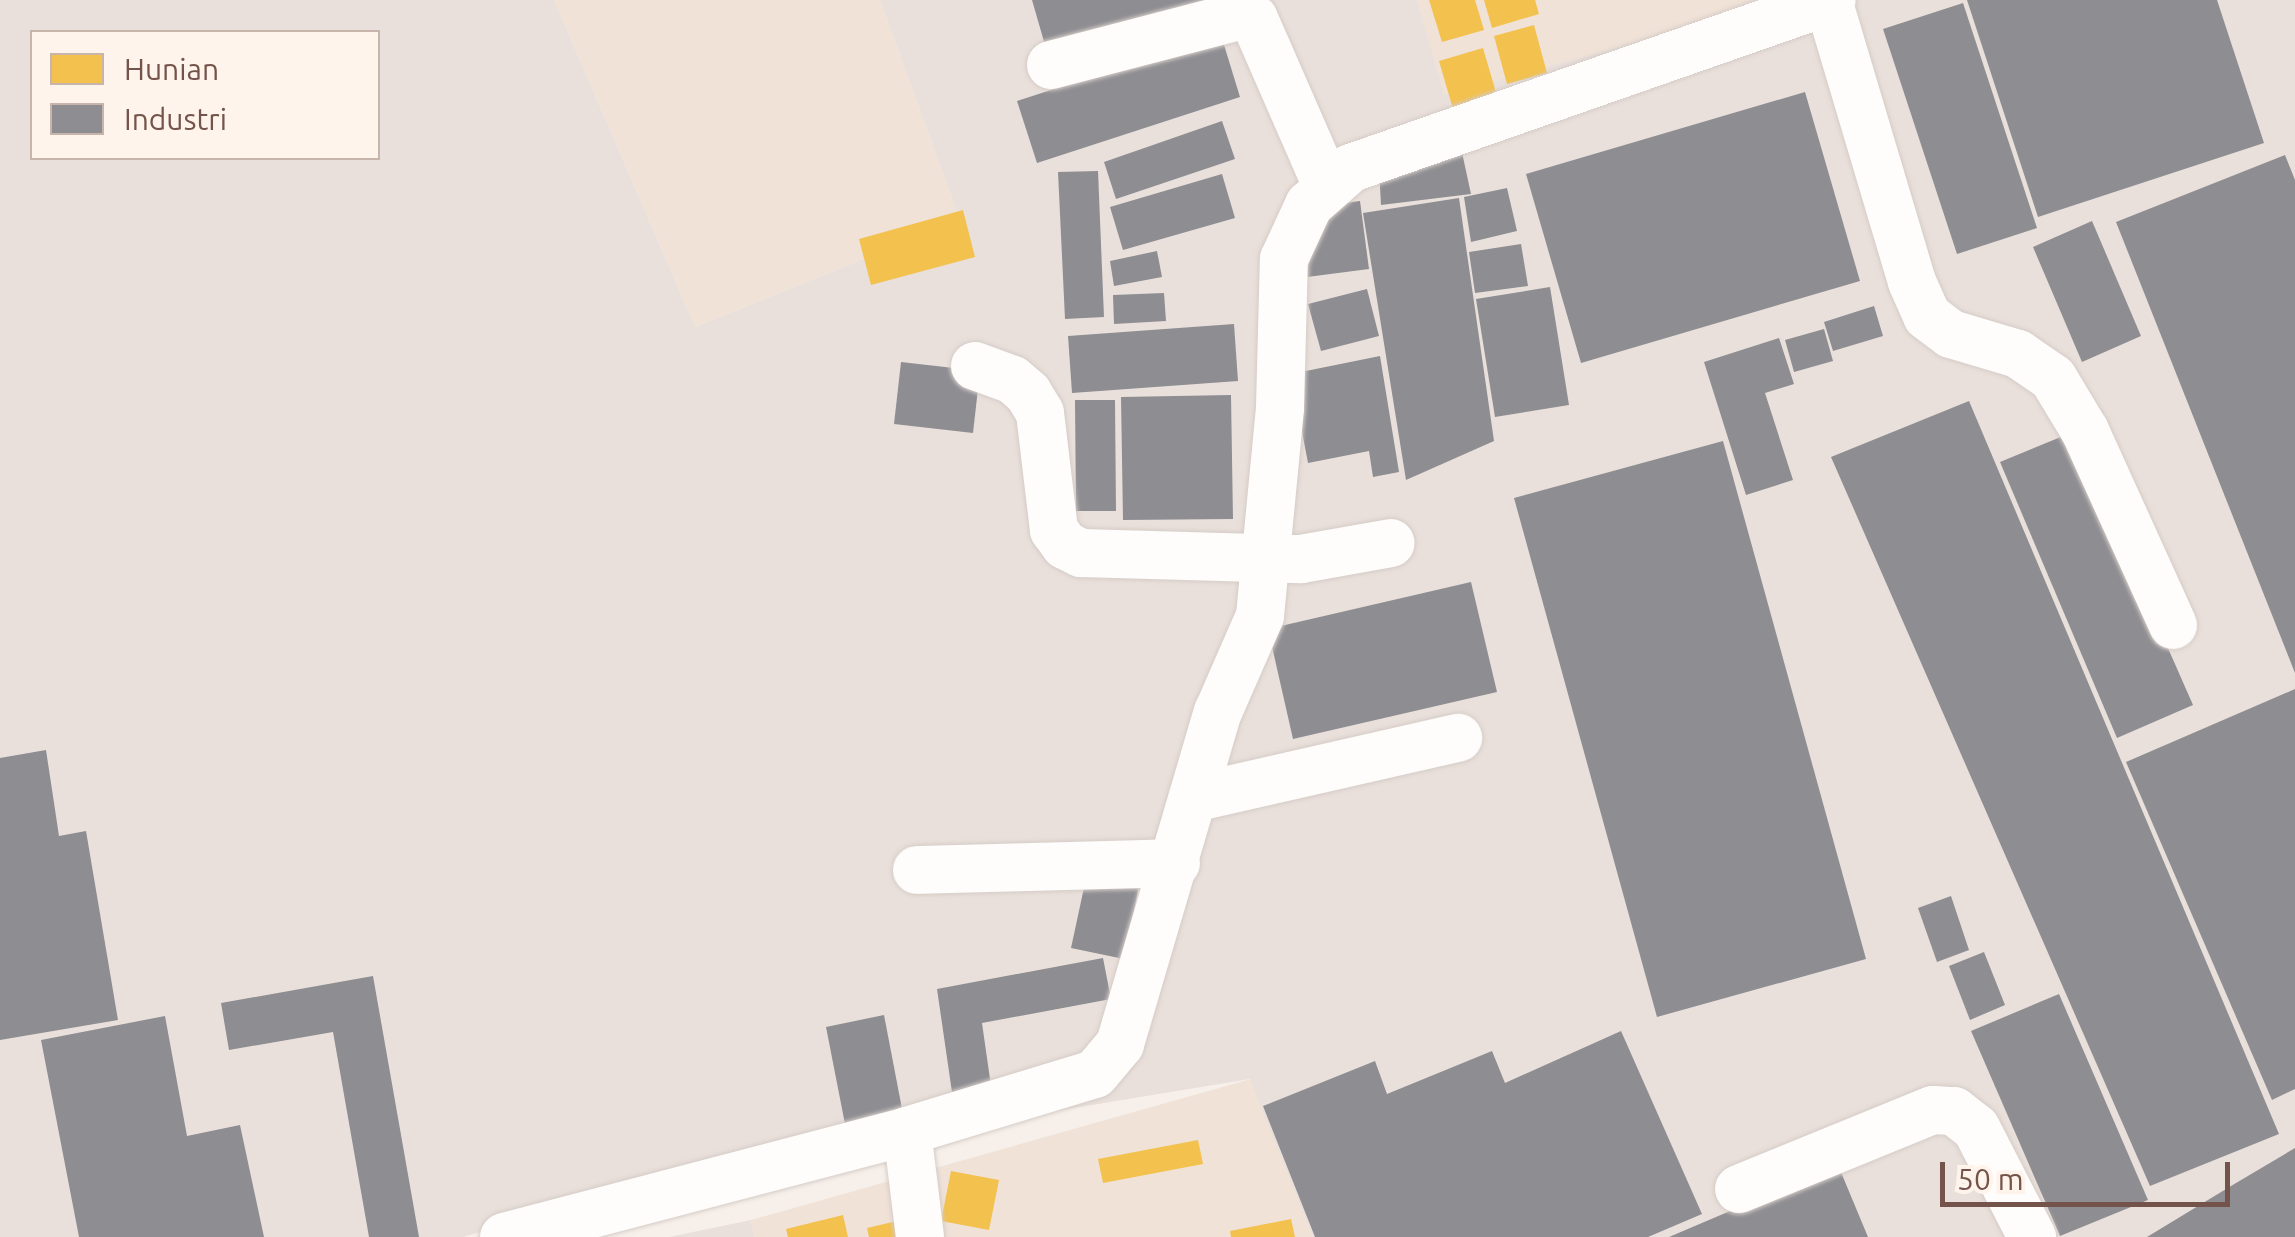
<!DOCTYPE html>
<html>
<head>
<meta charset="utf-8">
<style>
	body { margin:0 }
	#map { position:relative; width:2295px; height:1237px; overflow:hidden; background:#f7f0ea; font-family:Ubuntu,sans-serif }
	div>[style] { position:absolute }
	.residential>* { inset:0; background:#f0e2d7 }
	.industrial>* { inset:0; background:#eae0db }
	.homes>* { inset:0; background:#f2c14e }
	.industry>* { inset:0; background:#8d8d92 }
	.roads { filter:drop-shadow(0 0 2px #d5ccc7) drop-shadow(0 0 2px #d5ccc7) }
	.minor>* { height:48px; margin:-24px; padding:0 24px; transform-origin:24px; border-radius:24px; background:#fefdfc }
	span { translate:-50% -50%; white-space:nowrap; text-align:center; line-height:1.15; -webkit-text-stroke:10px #fff4eb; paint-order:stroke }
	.legend { position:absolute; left:30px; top:30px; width:350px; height:130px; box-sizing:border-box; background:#fff4eb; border:2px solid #c7b4ab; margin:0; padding:12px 18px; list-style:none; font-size:30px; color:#74544a }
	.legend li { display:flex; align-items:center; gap:20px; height:50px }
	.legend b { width:50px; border:2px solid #c7b4ab }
	.scale { position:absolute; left:1940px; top:1162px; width:290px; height:45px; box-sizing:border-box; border:5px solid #74544a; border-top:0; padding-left:12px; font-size:30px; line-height:35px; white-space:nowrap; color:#74544a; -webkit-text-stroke:8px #fff4eb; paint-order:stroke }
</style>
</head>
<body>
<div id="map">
	<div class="residential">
		<div style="clip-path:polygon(554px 0,880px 0,960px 220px,695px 327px)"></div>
		<div style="clip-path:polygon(1417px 0,1788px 0,1443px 96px)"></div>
		<div style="clip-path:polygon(1251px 1079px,1313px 1237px,754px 1237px,751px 1220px)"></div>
	</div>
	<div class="industrial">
		<div style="clip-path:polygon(evenodd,0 0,554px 0,695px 327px,960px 220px,880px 0,1417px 0,1444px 95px,1788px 0,2295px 0,2295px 1237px,1313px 1237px,1250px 1079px,734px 1164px,463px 1237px,0 1237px,0 0,32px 32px,378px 32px,378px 158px,32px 158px,32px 32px)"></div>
		<div style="clip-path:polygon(751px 1220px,754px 1237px,669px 1237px)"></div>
	</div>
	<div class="homes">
		<div style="clip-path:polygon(1429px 0,1475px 0,1484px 30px,1442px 42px)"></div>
		<div style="clip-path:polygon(1484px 0,1535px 0,1539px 14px,1492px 28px)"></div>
		<div style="clip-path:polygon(1534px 25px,1547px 73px,1507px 84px,1494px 36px)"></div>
		<div style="clip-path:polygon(1483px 48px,1497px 96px,1453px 109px,1439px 61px)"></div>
		<div style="clip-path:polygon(963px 210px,975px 257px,871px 285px,859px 239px)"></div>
		<div style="clip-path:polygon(1198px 1140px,1203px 1164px,1103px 1183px,1098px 1159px)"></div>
		<div style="clip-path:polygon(951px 1171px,999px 1180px,989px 1230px,941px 1221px)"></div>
		<div style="clip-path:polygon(843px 1215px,848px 1237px,788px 1237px,786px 1229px)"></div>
		<div style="clip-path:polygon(1291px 1219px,1295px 1237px,1231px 1237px,1230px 1231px)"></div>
		<div style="clip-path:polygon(897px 1221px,901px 1237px,869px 1237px,867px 1228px)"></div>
	</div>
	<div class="industry">
		<div style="clip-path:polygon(1032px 0,1222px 0,1047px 52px)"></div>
		<div style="clip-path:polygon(1967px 0,2217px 0,2264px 143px,2038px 217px)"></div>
		<div style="clip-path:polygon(1963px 3px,2037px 228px,1957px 254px,1883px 29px)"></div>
		<div style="clip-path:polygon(1221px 35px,1240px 97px,1037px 163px,1017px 101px)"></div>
		<div style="clip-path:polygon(1805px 92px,1860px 281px,1581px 363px,1526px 174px)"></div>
		<div style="clip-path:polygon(1222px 121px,1235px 159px,1116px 199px,1104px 162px)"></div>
		<div style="clip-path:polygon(1458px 134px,1471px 194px,1381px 205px,1379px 169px)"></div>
		<div style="clip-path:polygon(2285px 155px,2295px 180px,2295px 673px,2116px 222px)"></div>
		<div style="clip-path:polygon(1098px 171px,1104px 317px,1065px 319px,1058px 172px)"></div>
		<div style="clip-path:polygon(1222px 174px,1235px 218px,1123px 250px,1110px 207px)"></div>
		<div style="clip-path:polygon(1507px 188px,1517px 231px,1471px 242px,1464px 197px)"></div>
		<div style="clip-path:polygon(1459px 198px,1494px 441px,1406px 480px,1363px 213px)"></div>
		<div style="clip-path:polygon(1360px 201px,1369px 269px,1307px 277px,1300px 230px,1315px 207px)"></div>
		<div style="clip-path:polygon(2092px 221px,2141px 336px,2082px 362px,2033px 247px)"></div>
		<div style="clip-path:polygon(1521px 244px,1528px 286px,1475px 293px,1469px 252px)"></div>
		<div style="clip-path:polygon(1157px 251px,1162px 277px,1114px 286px,1110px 261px)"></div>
		<div style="clip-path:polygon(1550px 287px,1569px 405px,1495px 417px,1476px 299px)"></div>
		<div style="clip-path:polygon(1367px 289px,1379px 336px,1321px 351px,1308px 304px)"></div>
		<div style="clip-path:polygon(1164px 293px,1166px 321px,1114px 324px,1113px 295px)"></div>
		<div style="clip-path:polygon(1874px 306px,1883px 336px,1833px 351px,1824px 322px)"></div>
		<div style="clip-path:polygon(1234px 324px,1238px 381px,1072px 393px,1068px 336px)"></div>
		<div style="clip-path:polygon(1824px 329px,1833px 361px,1794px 372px,1785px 340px)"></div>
		<div style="clip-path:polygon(1779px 338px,1794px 384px,1765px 393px,1793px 480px,1746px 495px,1704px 362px)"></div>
		<div style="clip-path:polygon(1380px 356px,1399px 472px,1373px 477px,1369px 451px,1308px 463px,1291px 374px)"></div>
		<div style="clip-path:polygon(901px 362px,980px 371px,973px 433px,894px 424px)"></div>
		<div style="clip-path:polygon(1231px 395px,1233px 519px,1123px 520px,1121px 397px)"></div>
		<div style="clip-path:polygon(1075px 400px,1115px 400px,1116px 511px,1076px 511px)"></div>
		<div style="clip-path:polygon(1969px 401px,2279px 1134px,2150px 1186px,1831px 457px)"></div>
		<div style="clip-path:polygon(2073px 432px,2193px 705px,2117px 738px,2000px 462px)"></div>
		<div style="clip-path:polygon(1723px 441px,1866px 959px,1657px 1017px,1514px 498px)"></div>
		<div style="clip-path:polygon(1471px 582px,1497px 692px,1293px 739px,1268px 629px)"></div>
		<div style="clip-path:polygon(2295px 689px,2295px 1089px,2272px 1100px,2126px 762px)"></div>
		<div style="clip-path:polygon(46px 750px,59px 836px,86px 831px,118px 1020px,0 1040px,0 758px)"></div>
		<div style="clip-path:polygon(1088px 869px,1140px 881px,1124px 959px,1071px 948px)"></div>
		<div style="clip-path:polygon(1951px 896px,1969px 950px,1937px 962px,1918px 908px)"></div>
		<div style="clip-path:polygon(1984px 952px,2005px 1005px,1970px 1020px,1949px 966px)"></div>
		<div style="clip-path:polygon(1103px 958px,1111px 999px,982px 1023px,992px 1093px,953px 1099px,937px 989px)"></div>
		<div style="clip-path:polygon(373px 976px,419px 1237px,369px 1237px,333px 1032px,229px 1050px,221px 1003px)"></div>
		<div style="clip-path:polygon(2059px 994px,2148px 1200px,2060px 1236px,1971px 1031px)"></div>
		<div style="clip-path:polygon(884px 1015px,903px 1114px,845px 1124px,826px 1027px)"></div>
		<div style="clip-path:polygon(165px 1016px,187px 1136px,240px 1125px,264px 1237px,79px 1237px,41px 1040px)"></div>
		<div style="clip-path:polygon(1621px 1031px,1702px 1214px,1648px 1237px,1315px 1237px,1263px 1106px,1375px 1061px,1387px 1094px,1492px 1051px,1505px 1083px)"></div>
		<div style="clip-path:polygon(2295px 1148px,2295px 1237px,2147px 1237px,2231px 1186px)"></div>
		<div style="clip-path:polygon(1838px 1165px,1868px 1237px,1669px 1237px)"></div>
	</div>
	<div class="roads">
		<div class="minor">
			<div style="left:1828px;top:0;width:294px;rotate:73.4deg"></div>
			<div style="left:1912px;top:282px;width:37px;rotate:66deg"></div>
			<div style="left:1927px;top:316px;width:30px;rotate:37deg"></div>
			<div style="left:1951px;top:334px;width:70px;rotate:16.6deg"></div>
			<div style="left:2018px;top:354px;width:42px;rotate:34.4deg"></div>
			<div style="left:2053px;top:378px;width:62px;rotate:58.9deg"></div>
			<div style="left:2085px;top:431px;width:213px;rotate:65.6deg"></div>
			<div style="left:1051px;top:65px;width:194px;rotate:-14.6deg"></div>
			<div style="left:1239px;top:16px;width:15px;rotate:11deg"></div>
			<div style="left:1254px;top:19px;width:184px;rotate:66.4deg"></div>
			<div style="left:975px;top:366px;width:40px;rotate:20.2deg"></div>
			<div style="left:1013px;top:380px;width:20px;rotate:41deg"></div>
			<div style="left:1028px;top:393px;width:23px;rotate:59deg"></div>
			<div style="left:1040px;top:413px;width:118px;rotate:83.2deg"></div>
			<div style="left:1054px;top:530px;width:19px;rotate:54deg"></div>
			<div style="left:1065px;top:545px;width:18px;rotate:27deg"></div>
			<div style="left:1081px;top:553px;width:220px;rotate:1.6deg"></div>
			<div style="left:1301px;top:559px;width:91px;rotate:-10.1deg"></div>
			<div style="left:1193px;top:798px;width:272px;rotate:-12.8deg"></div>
			<div style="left:917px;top:870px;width:259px;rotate:-1.5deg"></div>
			<div style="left:907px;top:1131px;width:107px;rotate:83deg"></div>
			<div style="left:1739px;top:1189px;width:209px;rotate:-22.2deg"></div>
			<div style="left:1933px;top:1110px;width:21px;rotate:3deg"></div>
			<div style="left:1954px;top:1111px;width:28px;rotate:38deg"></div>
			<div style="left:1976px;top:1128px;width:123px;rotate:62.8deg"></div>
			<div style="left:504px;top:1237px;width:417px;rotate:-14.7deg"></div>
			<div style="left:907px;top:1131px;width:196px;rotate:-16.9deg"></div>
			<div style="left:1095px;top:1074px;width:39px;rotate:-50deg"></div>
			<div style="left:1120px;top:1044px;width:346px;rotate:-73.6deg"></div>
			<div style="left:1218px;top:712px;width:105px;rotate:-66.4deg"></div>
			<div style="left:1260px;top:616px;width:209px;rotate:-84.5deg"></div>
			<div style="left:1280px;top:408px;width:149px;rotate:-88.5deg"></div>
			<div style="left:1284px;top:259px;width:60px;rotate:-65.2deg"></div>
			<div style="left:1309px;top:205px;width:56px;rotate:-41.4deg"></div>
			<div style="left:1351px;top:168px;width:509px;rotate:-19.25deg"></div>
		</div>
	</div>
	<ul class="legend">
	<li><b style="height:28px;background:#f2c14e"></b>Hunian</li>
	<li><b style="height:28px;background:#8d8d92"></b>Industri</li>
	</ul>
	<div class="scale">50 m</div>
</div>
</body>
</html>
